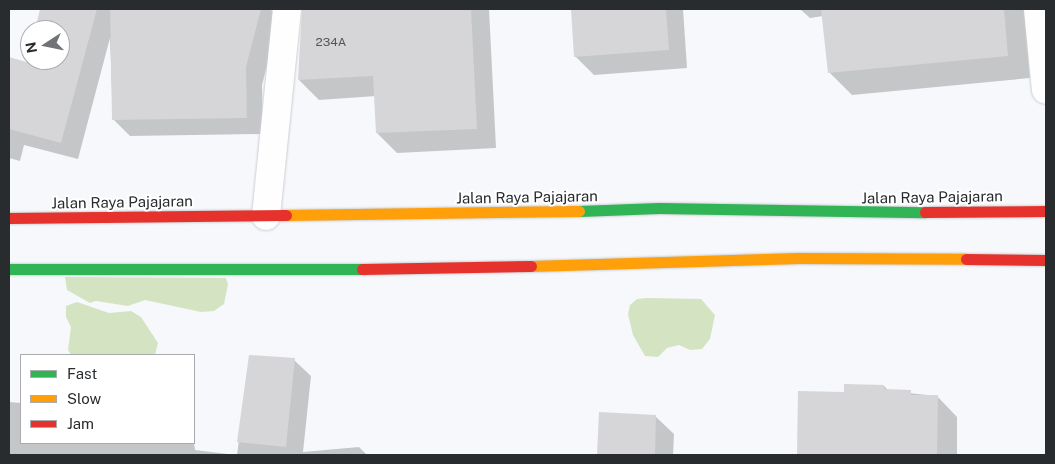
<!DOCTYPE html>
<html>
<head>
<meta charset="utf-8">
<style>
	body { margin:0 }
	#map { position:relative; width:1055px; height:464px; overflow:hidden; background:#f6f8fb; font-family:"Public Sans",sans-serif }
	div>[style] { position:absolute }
	.green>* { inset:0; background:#d4e4c3 }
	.shadow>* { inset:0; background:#0003 }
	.building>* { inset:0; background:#d6d5d7 }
	.roads { filter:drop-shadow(0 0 1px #ccced1) drop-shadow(0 0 1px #ccced1) }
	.street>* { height:28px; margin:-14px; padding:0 14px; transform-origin:14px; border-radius:14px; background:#fefefe }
	.fast>* { height:11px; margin:-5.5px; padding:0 5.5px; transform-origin:5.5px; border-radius:5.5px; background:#30b455 }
	.slow>* { height:11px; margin:-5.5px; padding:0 5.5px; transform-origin:5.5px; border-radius:5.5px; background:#ff9f0a }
	.jam>* { height:11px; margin:-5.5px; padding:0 5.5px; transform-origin:5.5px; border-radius:5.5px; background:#e5322d }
	span { translate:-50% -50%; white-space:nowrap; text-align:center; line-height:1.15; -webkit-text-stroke:4px #fff; paint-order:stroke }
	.number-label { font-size:12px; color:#545659 }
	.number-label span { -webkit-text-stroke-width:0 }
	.street-label { font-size:15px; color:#292c2f }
	.frame { position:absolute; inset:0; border:10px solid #292c2f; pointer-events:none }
	.legend { position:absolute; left:20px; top:354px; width:175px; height:90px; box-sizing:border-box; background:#fff; border:1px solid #a9abac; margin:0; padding:6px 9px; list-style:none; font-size:15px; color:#292c2f }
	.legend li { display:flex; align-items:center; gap:10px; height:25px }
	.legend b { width:25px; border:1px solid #a9abac }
	.north { position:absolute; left:20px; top:20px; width:50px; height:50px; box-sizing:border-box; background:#fff; border:1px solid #a9abac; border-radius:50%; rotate:259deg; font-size:14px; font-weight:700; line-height:20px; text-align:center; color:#292c2f }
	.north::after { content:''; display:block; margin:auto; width:18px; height:22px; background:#717376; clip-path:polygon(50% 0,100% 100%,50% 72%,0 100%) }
</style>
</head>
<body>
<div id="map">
	<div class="green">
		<div style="clip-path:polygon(65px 277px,226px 278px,228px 284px,224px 304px,214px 311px,201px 312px,145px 300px,128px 306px,96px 301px,90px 303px,67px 290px)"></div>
		<div style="clip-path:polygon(647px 298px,701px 299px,715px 315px,710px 339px,702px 349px,690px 350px,679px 345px,667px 348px,658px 357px,645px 356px,633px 335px,628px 314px,630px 305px,637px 299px)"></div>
		<div style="clip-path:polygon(77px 302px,109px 313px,131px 311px,141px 317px,158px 343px,155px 355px,71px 355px,68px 350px,71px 327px,66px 317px,66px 306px)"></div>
	</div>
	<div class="shadow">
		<div style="clip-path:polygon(51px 9px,270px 9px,279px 18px,262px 85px,263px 134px,130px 136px,113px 119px,110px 38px,78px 159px,24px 145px,20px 161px,9px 158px,9px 58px,27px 63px,30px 53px,30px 60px,60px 60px,60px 30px,46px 30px)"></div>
		<div style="clip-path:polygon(304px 9px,489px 9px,496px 148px,397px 153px,377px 133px,376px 96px,319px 100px,299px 80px)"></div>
		<div style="clip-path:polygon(572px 9px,683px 9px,687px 68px,594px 75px,576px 57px)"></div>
		<div style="clip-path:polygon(800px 9px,1024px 9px,1030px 78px,852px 95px,829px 72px,823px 16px,810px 18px)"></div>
		<div style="clip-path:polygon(250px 356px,294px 360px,311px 376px,303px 452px,359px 447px,367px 455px,237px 455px)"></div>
		<div style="clip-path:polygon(884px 386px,889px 391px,937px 396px,957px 417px,957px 455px,798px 455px,799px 392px,845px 393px)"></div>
		<div style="clip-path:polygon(9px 402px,21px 403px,21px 443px,194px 443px,195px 450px,236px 455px,9px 455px)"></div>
		<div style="clip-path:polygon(600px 414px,656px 417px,674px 434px,673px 455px,599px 455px)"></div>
	</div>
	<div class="building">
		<div style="clip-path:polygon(40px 9px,97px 9px,61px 143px,9px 129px,9px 57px,26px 62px,30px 48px,30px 60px,60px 60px,60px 30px,35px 30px)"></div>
		<div style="clip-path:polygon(110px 9px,261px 9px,246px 67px,247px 118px,112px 120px)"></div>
		<div style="clip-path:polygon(302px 9px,471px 9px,477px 129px,376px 133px,373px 76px,298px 80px)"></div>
		<div style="clip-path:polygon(571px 9px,666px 9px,669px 50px,574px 57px)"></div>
		<div style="clip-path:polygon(821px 9px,1004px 9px,1008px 56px,828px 73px)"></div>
		<div style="clip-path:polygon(249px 355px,295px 358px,286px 447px,237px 442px)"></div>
		<div style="clip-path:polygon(844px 384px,884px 385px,884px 389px,911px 390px,911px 395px,938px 395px,937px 455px,797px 455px,798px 391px,844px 392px)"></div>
		<div style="clip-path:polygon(599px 412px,656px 415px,655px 455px,597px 455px)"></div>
	</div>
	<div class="roads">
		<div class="street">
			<div style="left:1038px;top:9px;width:81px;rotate:84.4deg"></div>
			<div style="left:266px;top:216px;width:208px;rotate:-84.2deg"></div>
		</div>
		<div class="fast">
			<div style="left:579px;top:211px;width:80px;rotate:-2.1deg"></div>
			<div style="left:659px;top:208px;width:266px;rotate:0.9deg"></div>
			<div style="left:9px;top:269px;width:353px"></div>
		</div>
		<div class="slow">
			<div style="left:286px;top:215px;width:293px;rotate:-0.8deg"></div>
			<div style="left:531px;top:266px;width:268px;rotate:-1.7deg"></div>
			<div style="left:799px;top:258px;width:167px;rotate:0.3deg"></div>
		</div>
		<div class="jam">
			<div style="left:925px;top:212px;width:121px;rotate:-0.5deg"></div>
			<div style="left:9px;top:218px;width:277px;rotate:-0.6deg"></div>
			<div style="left:966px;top:259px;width:80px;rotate:0.7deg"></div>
			<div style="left:362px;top:269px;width:169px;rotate:-1deg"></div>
		</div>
	</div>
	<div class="number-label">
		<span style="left:331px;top:43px">234A</span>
	</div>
	<div class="street-label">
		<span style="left:527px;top:197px;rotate:-1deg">Jalan Raya Pajajaran</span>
		<span style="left:932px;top:197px;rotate:-1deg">Jalan Raya Pajajaran</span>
		<span style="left:122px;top:202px;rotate:-1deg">Jalan Raya Pajajaran</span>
	</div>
	<div class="frame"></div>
	<ul class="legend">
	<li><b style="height:6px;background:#30b455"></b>Fast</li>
	<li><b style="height:6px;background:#ff9f0a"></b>Slow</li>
	<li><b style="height:6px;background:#e5322d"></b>Jam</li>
	</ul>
	<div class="north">N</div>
</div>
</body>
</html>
